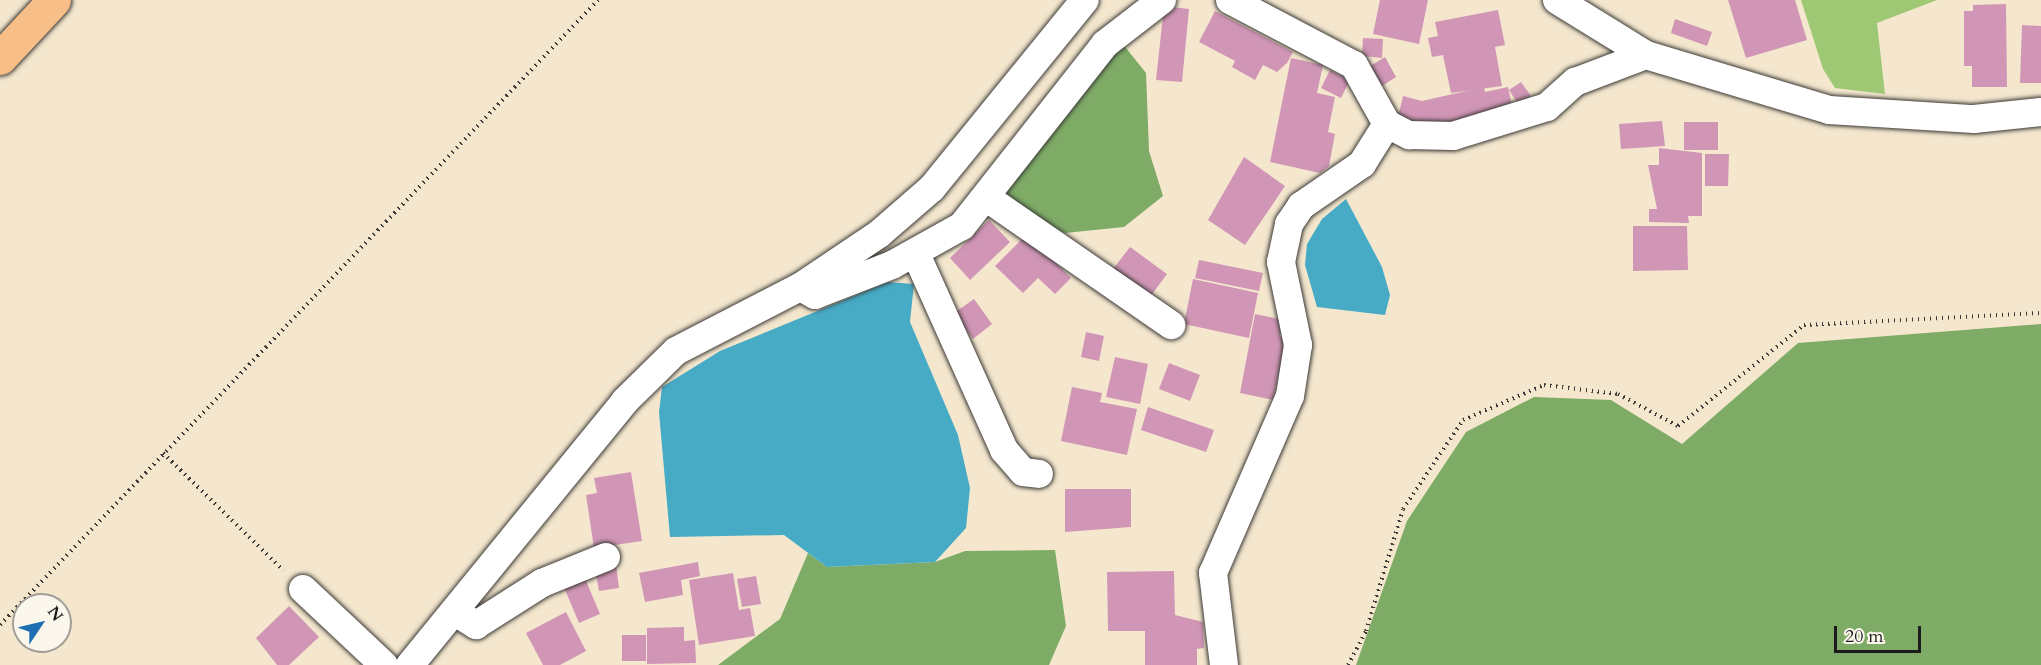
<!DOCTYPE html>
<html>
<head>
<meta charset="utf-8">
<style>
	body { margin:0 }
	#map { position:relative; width:2041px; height:665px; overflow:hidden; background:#f4e7ce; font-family:Cardo,serif }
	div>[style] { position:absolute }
	.green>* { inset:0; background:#9ec874 }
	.forest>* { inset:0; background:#7eac66 }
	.water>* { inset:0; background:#47abc6 }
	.building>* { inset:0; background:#d196b6 }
	.path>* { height:4px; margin-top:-2px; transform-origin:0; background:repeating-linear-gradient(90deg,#3c3a37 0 1.5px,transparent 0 6px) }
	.roads { filter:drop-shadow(0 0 2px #3c3a37) drop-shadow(0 0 2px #3c3a37) }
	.minor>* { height:28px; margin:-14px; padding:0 14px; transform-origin:14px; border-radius:14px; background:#fff }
	.major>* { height:33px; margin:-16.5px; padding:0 16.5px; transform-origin:16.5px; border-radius:16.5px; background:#f7be88 }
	span { translate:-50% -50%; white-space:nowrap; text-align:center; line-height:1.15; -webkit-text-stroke:4.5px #fbf7ec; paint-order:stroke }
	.north { position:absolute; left:12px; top:593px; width:60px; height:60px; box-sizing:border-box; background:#fbf7ec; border:2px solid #a29f99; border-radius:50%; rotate:55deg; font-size:16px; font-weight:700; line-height:24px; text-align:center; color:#1c1c1c }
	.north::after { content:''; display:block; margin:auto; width:21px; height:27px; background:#1f6fb2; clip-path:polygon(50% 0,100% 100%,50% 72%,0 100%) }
	.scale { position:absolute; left:1834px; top:626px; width:87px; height:27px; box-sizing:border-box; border:3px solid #1c1c1c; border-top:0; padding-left:8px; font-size:18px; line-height:21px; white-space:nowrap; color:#1c1c1c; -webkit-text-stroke:4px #fbf7ec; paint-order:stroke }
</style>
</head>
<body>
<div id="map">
	<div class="green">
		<div style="clip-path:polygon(1801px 0,1937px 0,1877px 23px,1885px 94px,1835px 88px,1823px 69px)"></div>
	</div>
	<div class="forest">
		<div style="clip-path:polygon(1122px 43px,1146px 73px,1149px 151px,1163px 196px,1124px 227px,1065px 233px,1037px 221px,1005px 192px)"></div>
		<div style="clip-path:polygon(2041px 324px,2041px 665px,1356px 665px,1407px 521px,1466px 432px,1534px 397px,1611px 400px,1682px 444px,1798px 343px)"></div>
		<div style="clip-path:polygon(1055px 550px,1066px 626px,1049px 665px,718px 665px,780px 619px,808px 553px,827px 567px,935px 562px,965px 551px)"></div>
	</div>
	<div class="water">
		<div style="clip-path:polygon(1346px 199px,1382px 267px,1390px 295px,1385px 315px,1317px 307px,1305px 265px,1307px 244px,1322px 219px)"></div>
		<div style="clip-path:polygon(888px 282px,914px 284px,910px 322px,958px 435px,970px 488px,966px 528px,935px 562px,827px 567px,784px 535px,670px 537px,659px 412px,662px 387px,720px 351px)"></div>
	</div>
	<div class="building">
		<div style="clip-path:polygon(1380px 0,1428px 0,1419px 44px,1373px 34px)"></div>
		<div style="clip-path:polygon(1728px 0,1795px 0,1807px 40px,1746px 58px)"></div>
		<div style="clip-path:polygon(2006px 4px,2007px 87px,1972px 87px,1972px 66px,1964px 66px,1964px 11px,1973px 11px,1973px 5px)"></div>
		<div style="clip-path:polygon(1164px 6px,1189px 9px,1182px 82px,1156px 80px)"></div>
		<div style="clip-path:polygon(1498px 10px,1505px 45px,1495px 47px,1502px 86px,1451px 93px,1443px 55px,1432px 57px,1428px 38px,1438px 36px,1435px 22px)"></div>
		<div style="clip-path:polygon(1215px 11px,1293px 52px,1287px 63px,1277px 72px,1263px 65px,1255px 80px,1232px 67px,1235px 61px,1199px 42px)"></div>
		<div style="clip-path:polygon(1675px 19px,1712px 32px,1707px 46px,1671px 33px)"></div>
		<div style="clip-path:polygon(2022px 25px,2041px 26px,2041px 83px,2020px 83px)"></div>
		<div style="clip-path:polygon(1363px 38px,1383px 39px,1382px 58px,1362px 56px)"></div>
		<div style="clip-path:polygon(1385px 57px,1396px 77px,1382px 86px,1370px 66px)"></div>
		<div style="clip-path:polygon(1291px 58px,1323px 65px,1317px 93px,1335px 97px,1328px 132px,1335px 134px,1329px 166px,1320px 173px,1270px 162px)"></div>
		<div style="clip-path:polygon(1330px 70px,1350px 80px,1341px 98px,1321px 88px)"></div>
		<div style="clip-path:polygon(1521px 82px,1531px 96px,1518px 104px,1509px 90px)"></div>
		<div style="clip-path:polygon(1484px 87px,1485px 92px,1508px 87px,1513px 110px,1429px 129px,1398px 117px,1403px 96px,1422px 101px)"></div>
		<div style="clip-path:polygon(1662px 121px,1665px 146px,1621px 149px,1619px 124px)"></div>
		<div style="clip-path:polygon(1684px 122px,1718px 122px,1718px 150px,1684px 150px)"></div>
		<div style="clip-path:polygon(1659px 148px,1702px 153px,1702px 216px,1688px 216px,1689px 223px,1649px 222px,1649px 209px,1657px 209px,1648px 165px,1659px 165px)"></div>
		<div style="clip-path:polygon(1705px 154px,1729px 154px,1728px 186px,1705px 186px)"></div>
		<div style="clip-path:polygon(1244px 157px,1285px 186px,1245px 245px,1208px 220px)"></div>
		<div style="clip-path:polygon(989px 220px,1010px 242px,970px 280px,950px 258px)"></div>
		<div style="clip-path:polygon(1633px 226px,1687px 226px,1688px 270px,1633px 271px)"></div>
		<div style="clip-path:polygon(1027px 234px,1071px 278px,1055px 294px,1038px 278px,1023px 293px,995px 266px)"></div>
		<div style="clip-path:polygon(1130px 247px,1167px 274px,1150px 297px,1113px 269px)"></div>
		<div style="clip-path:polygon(1199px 260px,1263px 273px,1259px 291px,1195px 278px)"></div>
		<div style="clip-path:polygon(1193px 279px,1258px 293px,1249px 338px,1184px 324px)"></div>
		<div style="clip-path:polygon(974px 299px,992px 324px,973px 339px,954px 313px)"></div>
		<div style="clip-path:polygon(1255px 314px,1284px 320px,1280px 336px,1287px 338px,1273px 400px,1240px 393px)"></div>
		<div style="clip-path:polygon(1086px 332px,1104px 336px,1099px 361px,1081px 357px)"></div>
		<div style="clip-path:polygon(1115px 357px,1148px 364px,1140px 404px,1106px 397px)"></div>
		<div style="clip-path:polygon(1169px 363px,1200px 375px,1190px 401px,1159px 389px)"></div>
		<div style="clip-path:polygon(1072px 387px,1102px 393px,1100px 402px,1137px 409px,1127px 455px,1061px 441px)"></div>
		<div style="clip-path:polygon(1148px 407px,1214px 430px,1206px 452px,1141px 430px)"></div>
		<div style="clip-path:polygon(631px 472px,642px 541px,594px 548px,586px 495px,597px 493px,594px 478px)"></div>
		<div style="clip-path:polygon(1065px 489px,1131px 489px,1131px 527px,1065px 532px)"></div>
		<div style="clip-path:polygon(698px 562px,700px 576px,681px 580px,683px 595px,645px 602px,639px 573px)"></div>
		<div style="clip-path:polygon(616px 565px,619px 588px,599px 591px,595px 568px)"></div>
		<div style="clip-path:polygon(1174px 571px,1175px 615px,1203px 622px,1204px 648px,1197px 649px,1197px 665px,1145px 665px,1145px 631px,1108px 631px,1107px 572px)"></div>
		<div style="clip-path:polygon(733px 573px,739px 610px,750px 608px,755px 636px,699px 645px,689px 580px)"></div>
		<div style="clip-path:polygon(584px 576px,600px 614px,579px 623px,563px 585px)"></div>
		<div style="clip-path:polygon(756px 576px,761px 604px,742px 607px,737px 579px)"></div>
		<div style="clip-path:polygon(289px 606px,319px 637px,289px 665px,277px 665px,256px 638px)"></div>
		<div style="clip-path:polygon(566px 612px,586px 651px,560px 665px,543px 665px,526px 633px)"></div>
		<div style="clip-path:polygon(684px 627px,684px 641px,695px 640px,696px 663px,647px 664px,647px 628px)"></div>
		<div style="clip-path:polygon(622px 635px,646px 635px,646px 661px,622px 661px)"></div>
	</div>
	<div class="path">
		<div style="left:163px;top:453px;width:168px;rotate:44.3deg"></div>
		<div style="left:0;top:625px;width:865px;rotate:-46.26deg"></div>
		<div style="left:1348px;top:665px;width:38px;rotate:-62deg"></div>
		<div style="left:1366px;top:631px;width:127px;rotate:-73.1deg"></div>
		<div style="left:1403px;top:509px;width:107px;rotate:-56deg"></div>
		<div style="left:1463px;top:420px;width:88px;rotate:-23.4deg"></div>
		<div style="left:1544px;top:385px;width:75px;rotate:6.9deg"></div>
		<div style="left:1618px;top:394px;width:68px;rotate:28.1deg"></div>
		<div style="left:1678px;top:426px;width:161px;rotate:-38.7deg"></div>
		<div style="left:1804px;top:325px;width:237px;rotate:-2.9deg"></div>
	</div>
	<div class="roads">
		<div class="minor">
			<div style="left:1230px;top:0;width:140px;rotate:27.7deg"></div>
			<div style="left:1354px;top:65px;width:68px;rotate:60.8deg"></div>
			<div style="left:1387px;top:124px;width:25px;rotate:27deg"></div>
			<div style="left:1409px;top:135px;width:44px;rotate:1.3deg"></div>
			<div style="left:1453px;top:136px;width:98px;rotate:-17.1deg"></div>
			<div style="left:1547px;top:107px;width:38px;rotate:-42deg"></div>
			<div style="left:1575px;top:82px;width:76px;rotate:-20.8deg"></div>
			<div style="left:1557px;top:0;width:105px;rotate:31.7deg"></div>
			<div style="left:1646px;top:55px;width:191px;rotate:16.7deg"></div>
			<div style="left:1829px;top:110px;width:145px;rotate:3.6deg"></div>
			<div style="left:1974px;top:119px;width:67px;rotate:-6deg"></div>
			<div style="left:987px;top:198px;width:224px;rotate:34.6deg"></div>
			<div style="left:916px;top:254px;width:215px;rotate:65.8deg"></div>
			<div style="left:1004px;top:450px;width:29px;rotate:49deg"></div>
			<div style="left:1023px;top:472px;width:16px;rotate:7deg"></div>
			<div style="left:802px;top:288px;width:15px;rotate:28deg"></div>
			<div style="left:815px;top:295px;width:83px;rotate:-21.3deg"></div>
			<div style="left:892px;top:265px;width:80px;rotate:-29.1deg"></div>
			<div style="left:962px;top:226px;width:231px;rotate:-51.8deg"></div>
			<div style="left:1105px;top:44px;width:72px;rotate:-37.7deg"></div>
			<div style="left:303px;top:589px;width:111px;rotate:43.2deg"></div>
			<div style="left:455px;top:612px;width:25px;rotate:32deg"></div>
			<div style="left:476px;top:625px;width:78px;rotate:-32.5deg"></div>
			<div style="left:542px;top:583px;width:69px;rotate:-22.1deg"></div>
			<div style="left:410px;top:665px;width:340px;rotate:-50.8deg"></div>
			<div style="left:625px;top:401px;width:71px;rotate:-44.4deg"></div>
			<div style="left:676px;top:351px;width:140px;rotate:-27.3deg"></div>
			<div style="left:800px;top:287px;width:95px;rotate:-33.9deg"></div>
			<div style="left:879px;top:234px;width:70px;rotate:-41deg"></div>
			<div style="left:932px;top:188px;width:242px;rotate:-50.9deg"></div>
			<div style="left:1224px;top:665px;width:93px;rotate:-96.8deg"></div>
			<div style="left:1213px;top:573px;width:193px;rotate:-66.5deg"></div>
			<div style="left:1290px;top:396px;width:52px;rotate:-81.1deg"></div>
			<div style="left:1298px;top:345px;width:85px;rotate:-101.6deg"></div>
			<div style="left:1281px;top:262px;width:39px;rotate:-78deg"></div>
			<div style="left:1289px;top:224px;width:22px;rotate:-56deg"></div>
			<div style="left:1301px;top:206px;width:74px;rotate:-34.5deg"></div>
			<div style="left:1362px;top:164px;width:47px;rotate:-58deg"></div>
		</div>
		<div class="major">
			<div style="left:0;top:58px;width:79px;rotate:-47deg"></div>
		</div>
	</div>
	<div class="north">N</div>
	<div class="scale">20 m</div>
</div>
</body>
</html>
